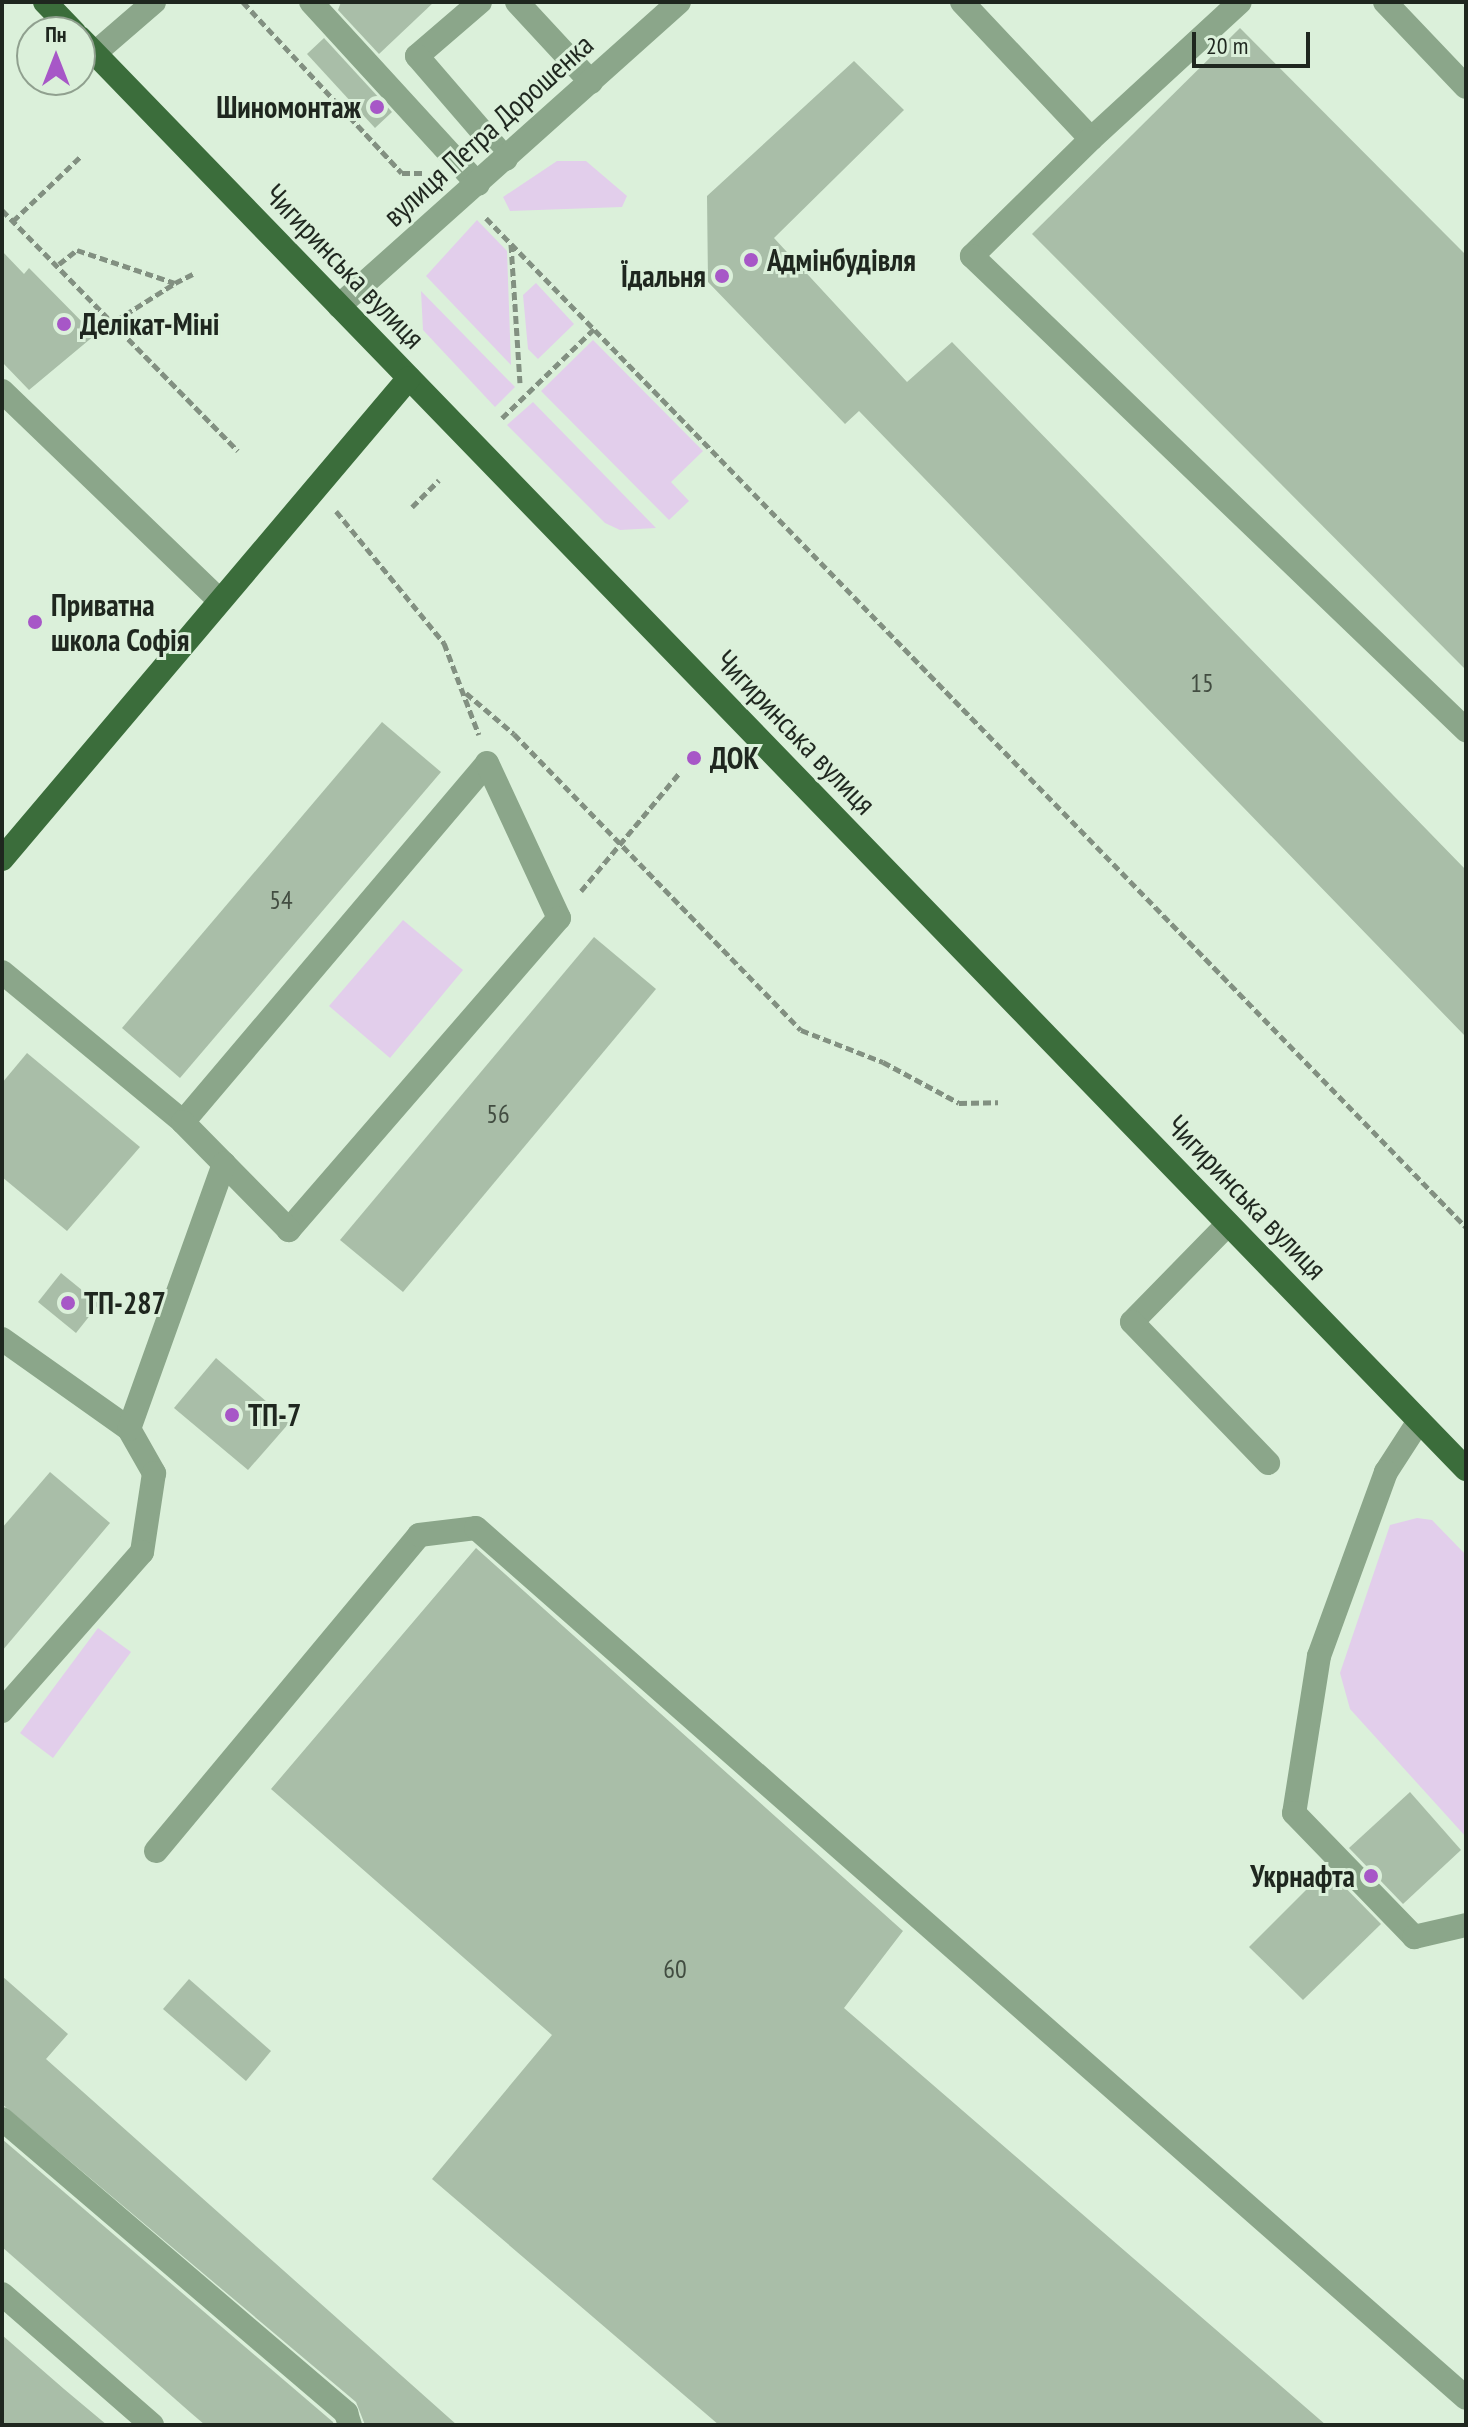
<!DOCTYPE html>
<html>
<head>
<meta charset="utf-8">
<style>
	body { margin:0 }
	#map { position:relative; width:1468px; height:2427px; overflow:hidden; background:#dbf0da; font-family:"PT Sans Narrow",sans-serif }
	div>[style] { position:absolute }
	.green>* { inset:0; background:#e2ceeb }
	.building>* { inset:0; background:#a9bea8 }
	.path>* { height:5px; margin-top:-2.5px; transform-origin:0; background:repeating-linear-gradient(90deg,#829081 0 8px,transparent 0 12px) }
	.minor>* { height:24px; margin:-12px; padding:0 12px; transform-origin:12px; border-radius:12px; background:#8ba68a }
	.major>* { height:24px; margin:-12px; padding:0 12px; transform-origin:12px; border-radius:12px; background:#3b6d3b }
	.dots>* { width:22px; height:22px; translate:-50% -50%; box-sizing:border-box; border:4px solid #dbf0da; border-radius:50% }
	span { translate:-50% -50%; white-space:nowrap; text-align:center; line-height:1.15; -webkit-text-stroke:6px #dbf0da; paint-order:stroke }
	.number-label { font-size:26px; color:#424d41 }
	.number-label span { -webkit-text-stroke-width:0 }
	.poi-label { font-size:30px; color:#1f271f; font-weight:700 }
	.right { translate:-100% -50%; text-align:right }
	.left { translate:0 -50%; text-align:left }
	.street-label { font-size:30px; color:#1f271f }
	.frame { position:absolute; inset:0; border:4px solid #1f271f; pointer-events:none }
	.north { position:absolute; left:16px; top:16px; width:80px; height:80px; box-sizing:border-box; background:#dbf0da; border:2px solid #90a08f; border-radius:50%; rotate:0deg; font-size:22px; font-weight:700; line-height:32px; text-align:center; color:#1f271f }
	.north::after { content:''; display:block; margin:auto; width:28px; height:36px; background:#a757c7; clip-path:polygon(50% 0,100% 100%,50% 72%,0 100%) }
	.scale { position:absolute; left:1192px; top:32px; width:118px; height:36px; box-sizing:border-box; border:4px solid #1f271f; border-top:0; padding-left:10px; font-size:24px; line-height:28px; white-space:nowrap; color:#1f271f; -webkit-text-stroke:6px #dbf0da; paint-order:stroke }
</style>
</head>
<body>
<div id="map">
	<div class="green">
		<div style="clip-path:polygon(557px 161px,586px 161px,627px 196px,622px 207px,510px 211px,503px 197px)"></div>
		<div style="clip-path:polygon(477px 220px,507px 251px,511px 365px,426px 276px)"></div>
		<div style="clip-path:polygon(536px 283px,574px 324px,538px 359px,528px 349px,523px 295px)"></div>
		<div style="clip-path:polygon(421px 291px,515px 387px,495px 407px,423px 330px)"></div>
		<div style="clip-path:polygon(593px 340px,703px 451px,671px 482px,689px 501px,669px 520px,541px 391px)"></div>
		<div style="clip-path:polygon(533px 402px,656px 528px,620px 530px,605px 523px,507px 425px)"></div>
		<div style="clip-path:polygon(403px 920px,463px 970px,390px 1058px,329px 1006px)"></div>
		<div style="clip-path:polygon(1417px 1518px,1432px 1520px,1466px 1555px,1466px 1837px,1350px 1709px,1340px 1673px,1390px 1525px)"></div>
		<div style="clip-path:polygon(98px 1628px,131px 1652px,53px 1758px,20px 1733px)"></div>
	</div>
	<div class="building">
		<div style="clip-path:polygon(341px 2px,434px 2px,379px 54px,338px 10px)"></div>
		<div style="clip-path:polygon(1240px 28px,1466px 255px,1466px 670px,1032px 234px)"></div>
		<div style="clip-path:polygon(324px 38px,392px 112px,375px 128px,307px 54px)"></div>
		<div style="clip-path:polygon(854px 61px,904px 110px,774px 238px,907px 382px,952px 342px,1466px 870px,1466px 1037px,859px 411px,845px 424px,708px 282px,707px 196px)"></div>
		<div style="clip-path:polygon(2px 251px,24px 274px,29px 268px,95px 335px,29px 390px,2px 362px)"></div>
		<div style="clip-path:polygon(382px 722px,441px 772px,180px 1078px,122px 1028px)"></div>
		<div style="clip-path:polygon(594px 937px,656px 989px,403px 1292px,340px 1240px)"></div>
		<div style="clip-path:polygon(27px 1053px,140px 1147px,67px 1231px,2px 1177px,2px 1083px)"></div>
		<div style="clip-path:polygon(61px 1273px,99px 1304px,76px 1333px,38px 1302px)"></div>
		<div style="clip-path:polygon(216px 1358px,290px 1422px,248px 1470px,174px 1408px)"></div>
		<div style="clip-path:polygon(50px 1472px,110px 1523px,2px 1651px,2px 1528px)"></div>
		<div style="clip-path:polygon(476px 1548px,903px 1931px,844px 2008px,1326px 2425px,719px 2425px,432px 2179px,552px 2035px,271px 1789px)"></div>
		<div style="clip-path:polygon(1410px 1792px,1461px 1850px,1403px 1904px,1349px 1848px)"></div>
		<div style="clip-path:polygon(1327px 1869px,1381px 1924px,1303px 2000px,1249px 1947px)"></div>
		<div style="clip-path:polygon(2px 1976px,68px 2034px,46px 2059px,457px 2425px,365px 2425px,356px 2402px,2px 2104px)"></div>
		<div style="clip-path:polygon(189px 1979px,271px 2051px,246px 2081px,163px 2009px)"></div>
		<div style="clip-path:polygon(2px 2139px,333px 2422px,334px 2425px,205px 2425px,191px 2413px,2px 2247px)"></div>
		<div style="clip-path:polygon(2px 2335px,64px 2389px,107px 2425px,2px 2425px)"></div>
	</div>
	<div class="path">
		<div style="left:243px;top:2px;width:233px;rotate:47.1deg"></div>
		<div style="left:402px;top:173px;width:21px"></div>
		<div style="left:2px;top:210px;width:337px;rotate:45.6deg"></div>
		<div style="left:486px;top:218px;width:1407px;rotate:45.84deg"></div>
		<div style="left:13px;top:221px;width:93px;rotate:-43.7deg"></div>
		<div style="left:511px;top:244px;width:139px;rotate:86.3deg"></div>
		<div style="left:59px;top:264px;width:23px;rotate:-38deg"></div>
		<div style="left:77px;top:250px;width:103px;rotate:18.6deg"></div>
		<div style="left:175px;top:283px;width:20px;rotate:-27deg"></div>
		<div style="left:115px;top:321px;width:71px;rotate:-32.3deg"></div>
		<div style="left:502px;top:418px;width:128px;rotate:-44.1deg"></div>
		<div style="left:412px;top:507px;width:38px;rotate:-45deg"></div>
		<div style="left:336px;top:511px;width:171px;rotate:50.7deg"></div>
		<div style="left:444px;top:643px;width:98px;rotate:69.2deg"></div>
		<div style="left:466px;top:693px;width:63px;rotate:40.5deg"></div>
		<div style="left:514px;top:734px;width:412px;rotate:45.9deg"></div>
		<div style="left:801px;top:1030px;width:88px;rotate:21.3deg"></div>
		<div style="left:883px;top:1062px;width:86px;rotate:28.3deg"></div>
		<div style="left:959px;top:1103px;width:39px;rotate:-1deg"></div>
		<div style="left:581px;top:891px;width:155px;rotate:-50.2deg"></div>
	</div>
	<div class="minor">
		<div style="left:311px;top:2px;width:247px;rotate:47.5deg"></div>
		<div style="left:480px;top:2px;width:83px;rotate:139.4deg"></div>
		<div style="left:417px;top:56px;width:136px;rotate:49.2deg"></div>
		<div style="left:517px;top:2px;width:109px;rotate:47.2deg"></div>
		<div style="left:962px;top:2px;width:188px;rotate:46.7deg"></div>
		<div style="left:1091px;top:139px;width:202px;rotate:-42.6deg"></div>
		<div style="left:1385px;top:2px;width:117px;rotate:46.4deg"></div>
		<div style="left:95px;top:53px;width:78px;rotate:-40.8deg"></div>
		<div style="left:1091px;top:139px;width:167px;rotate:135.5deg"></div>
		<div style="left:972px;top:256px;width:685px;rotate:43.82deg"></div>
		<div style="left:339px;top:306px;width:456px;rotate:-41.8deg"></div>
		<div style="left:2px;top:391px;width:300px;rotate:43.9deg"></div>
		<div style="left:2px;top:972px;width:235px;rotate:39.6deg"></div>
		<div style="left:183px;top:1122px;width:470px;rotate:-49.7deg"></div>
		<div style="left:487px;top:763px;width:171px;rotate:65.1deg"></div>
		<div style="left:559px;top:918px;width:413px;rotate:130.9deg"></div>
		<div style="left:289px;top:1230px;width:151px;rotate:-134.5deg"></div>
		<div style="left:1228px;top:1224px;width:137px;rotate:134.4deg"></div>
		<div style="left:1132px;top:1322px;width:196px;rotate:46deg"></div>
		<div style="left:2px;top:1339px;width:156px;rotate:35.3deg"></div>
		<div style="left:129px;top:1429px;width:51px;rotate:60.4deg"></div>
		<div style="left:154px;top:1473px;width:80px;rotate:98.6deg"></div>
		<div style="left:142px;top:1552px;width:212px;rotate:131.4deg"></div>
		<div style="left:1419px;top:1421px;width:61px;rotate:122.9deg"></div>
		<div style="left:1386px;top:1472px;width:196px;rotate:110deg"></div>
		<div style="left:1319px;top:1656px;width:159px;rotate:99deg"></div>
		<div style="left:1294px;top:1813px;width:173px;rotate:45.9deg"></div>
		<div style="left:1414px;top:1937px;width:53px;rotate:-13deg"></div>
		<div style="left:129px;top:1429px;width:282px;rotate:-70.3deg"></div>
		<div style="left:156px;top:1851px;width:411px;rotate:-50.2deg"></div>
		<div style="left:419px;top:1535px;width:57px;rotate:-7deg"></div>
		<div style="left:476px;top:1528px;width:1318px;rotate:41.31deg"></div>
		<div style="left:2px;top:2119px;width:453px;rotate:40.5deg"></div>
		<div style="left:346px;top:2413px;width:13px;rotate:72deg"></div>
		<div style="left:2px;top:2294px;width:199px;rotate:41.1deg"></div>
	</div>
	<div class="major">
		<div style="left:45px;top:2px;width:42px;rotate:46deg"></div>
		<div style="left:80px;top:38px;width:1992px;rotate:45.92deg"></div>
		<div style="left:2px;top:859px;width:630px;rotate:-49.76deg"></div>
	</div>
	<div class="dots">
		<div style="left:377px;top:107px;background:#a757c7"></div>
		<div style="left:751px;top:260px;background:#a757c7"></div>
		<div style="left:722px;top:276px;background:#a757c7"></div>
		<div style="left:64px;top:324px;background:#a757c7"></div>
		<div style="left:35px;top:622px;background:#a757c7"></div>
		<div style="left:694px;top:758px;background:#a757c7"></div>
		<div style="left:68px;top:1303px;background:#a757c7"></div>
		<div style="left:232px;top:1415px;background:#a757c7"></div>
		<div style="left:1371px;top:1876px;background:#a757c7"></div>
	</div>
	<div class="number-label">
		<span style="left:1202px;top:683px">15</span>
		<span style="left:281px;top:900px">54</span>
		<span style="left:498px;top:1114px">56</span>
		<span style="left:675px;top:1969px">60</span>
	</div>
	<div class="poi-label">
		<span class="right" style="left:361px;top:107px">Шиномонтаж</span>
		<span class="left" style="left:767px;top:260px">Адмінбудівля</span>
		<span class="right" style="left:706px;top:276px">Їдальня</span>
		<span class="left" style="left:80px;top:324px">Делікат-Міні</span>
		<span class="left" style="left:51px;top:622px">Приватна<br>школа Софія</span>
		<span class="left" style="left:710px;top:758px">ДОК</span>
		<span class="left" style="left:84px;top:1303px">ТП-287</span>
		<span class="left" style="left:248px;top:1415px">ТП-7</span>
		<span class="right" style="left:1355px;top:1876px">Укрнафта</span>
	</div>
	<div class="street-label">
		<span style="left:488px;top:130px;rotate:-42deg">вулиця Петра Дорошенка</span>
		<span style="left:345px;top:266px;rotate:46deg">Чигиринська вулиця</span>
		<span style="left:796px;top:732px;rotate:46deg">Чигиринська вулиця</span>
		<span style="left:1247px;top:1197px;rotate:46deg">Чигиринська вулиця</span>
	</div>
	<div class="frame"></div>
	<div class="north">Пн</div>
	<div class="scale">20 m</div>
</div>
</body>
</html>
